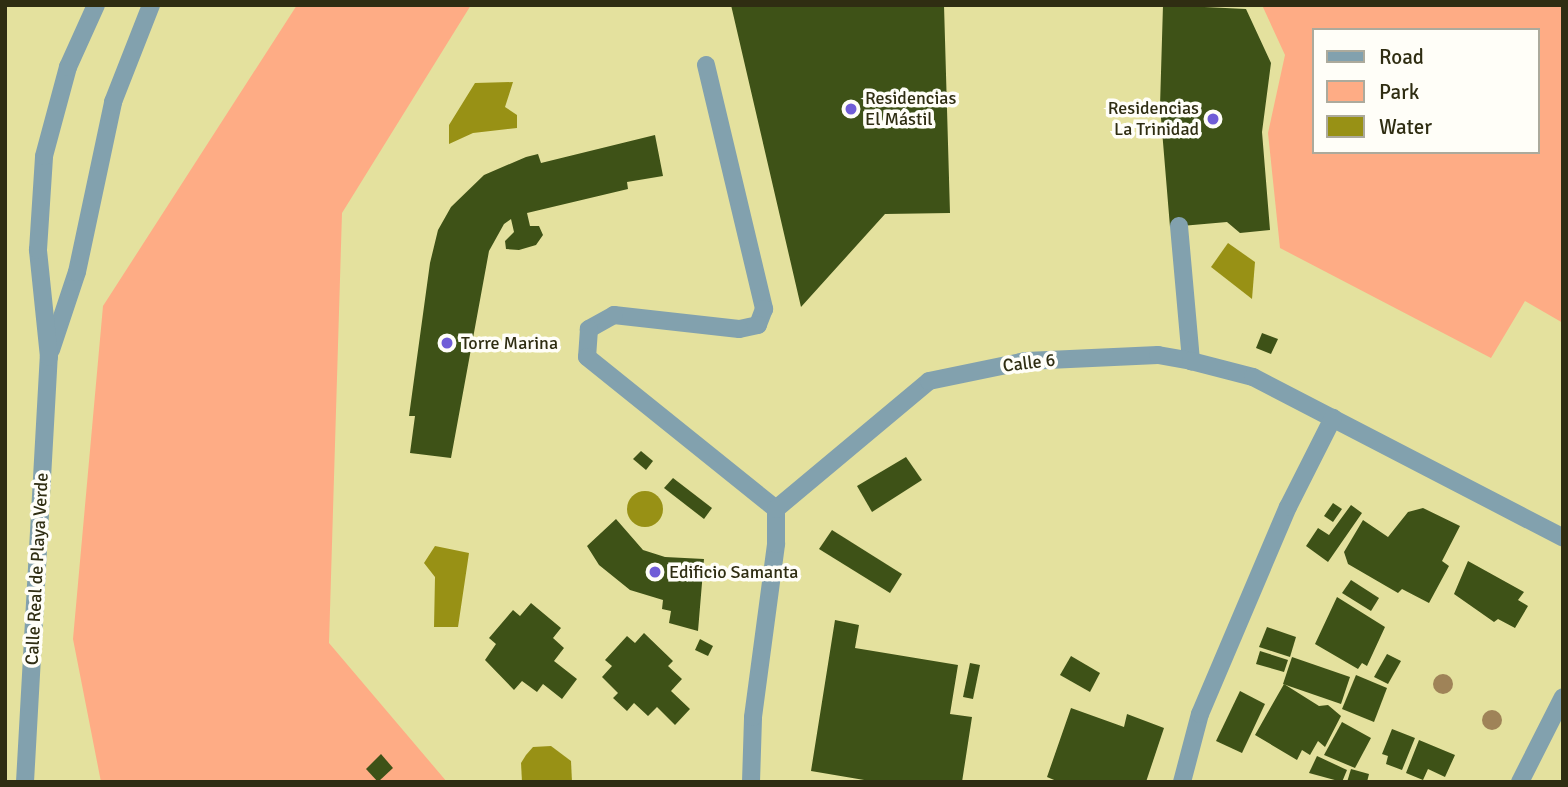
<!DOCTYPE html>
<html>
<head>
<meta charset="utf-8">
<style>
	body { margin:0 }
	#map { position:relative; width:1568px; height:787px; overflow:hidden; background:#e4e19e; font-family:Signika,sans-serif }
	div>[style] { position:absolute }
	.green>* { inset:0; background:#feac85 }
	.water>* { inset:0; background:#989115 }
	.round { border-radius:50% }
	.building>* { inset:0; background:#3e5217 }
	.minor>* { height:18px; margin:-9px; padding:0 9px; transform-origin:9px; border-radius:9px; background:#82a1ae }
	.trees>* { width:20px; height:20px; margin:-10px; border-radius:50%; background:#9f8358 }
	.dots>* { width:19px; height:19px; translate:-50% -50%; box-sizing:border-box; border:4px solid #fffef8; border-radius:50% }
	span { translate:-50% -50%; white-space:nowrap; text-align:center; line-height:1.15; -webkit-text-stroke:7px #fffef8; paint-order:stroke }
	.poi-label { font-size:18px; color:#2f2d12 }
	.left { translate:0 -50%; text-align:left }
	.right { translate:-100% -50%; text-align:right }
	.street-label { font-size:18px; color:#2f2d12 }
	.frame { position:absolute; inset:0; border:7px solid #2f2d12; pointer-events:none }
	.legend { position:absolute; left:1312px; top:28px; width:228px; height:126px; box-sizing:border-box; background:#fffef8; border:2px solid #acaa9c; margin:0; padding:9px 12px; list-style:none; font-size:21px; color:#2f2d12 }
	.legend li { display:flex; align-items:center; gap:14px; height:35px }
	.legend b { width:35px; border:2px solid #acaa9c }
</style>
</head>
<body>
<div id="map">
	<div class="green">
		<div style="clip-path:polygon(297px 5px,471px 5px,342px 213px,329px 643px,447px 782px,101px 782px,73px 639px,103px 306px)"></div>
		<div style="clip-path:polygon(evenodd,1262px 5px,1563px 5px,1563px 323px,1525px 301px,1491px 358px,1280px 248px,1268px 133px,1285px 55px,1262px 5px,1314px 30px,1538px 30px,1538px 152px,1314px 152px,1314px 30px)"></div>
	</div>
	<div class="water">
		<div style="clip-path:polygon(513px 82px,505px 107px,517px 115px,517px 128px,473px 133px,449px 144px,449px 125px,475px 83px)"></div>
		<div style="clip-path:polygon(1228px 243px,1255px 262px,1252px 299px,1211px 267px)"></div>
		<div class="round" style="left:627px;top:491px;width:36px;height:36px"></div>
		<div style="clip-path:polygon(435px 546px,469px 553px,458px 627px,434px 627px,435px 577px,424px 563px)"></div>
		<div style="clip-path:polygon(551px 746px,571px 761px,572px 782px,522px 782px,521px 763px,526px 755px,533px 747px)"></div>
	</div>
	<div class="building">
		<div style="clip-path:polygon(731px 5px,944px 5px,950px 213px,885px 214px,801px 307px)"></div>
		<div style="clip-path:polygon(1163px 5px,1246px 9px,1271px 63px,1262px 132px,1270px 230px,1240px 233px,1227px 222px,1170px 227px,1160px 106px)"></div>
		<div style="clip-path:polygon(655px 135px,663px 176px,627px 182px,628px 189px,527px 213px,530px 226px,539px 226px,543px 235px,536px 245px,519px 250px,506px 249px,505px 241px,514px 232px,511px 219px,504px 224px,489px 251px,451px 458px,410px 453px,415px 416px,409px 416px,430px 263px,438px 230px,451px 207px,484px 175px,526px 157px,538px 154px,541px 163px)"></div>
		<div style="clip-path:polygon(1262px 333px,1278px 339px,1271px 354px,1256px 348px)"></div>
		<div style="clip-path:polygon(641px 451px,653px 461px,646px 470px,633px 459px)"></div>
		<div style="clip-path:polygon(906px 457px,922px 480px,872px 512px,857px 486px)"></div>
		<div style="clip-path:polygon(673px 478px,712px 508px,704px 519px,664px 488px)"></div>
		<div style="clip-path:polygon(1333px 503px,1342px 509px,1333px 522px,1324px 516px)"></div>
		<div style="clip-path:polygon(1351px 505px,1362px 513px,1328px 562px,1306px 546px,1318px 528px,1329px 535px)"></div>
		<div style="clip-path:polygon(1423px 508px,1460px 526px,1442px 561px,1449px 566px,1429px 603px,1402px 589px,1398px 593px,1348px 564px,1344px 552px,1363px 520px,1388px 537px,1408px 512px)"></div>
		<div style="clip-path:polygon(616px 519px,643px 550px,665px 557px,704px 559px,698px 631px,669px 623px,671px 611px,662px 609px,663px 600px,630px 590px,599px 565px,587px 546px)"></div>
		<div style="clip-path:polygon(832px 530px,902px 574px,890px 593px,819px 549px)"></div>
		<div style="clip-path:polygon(1468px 561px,1524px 592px,1518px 600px,1528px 606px,1515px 628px,1498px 619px,1494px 622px,1454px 594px)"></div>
		<div style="clip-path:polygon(1351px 580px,1379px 598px,1371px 611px,1342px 593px)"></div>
		<div style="clip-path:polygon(1337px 597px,1385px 627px,1367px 666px,1362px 663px,1358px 669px,1315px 644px)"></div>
		<div style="clip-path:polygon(531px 603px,561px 628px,553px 638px,564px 648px,554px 661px,577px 679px,562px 699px,543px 684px,537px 692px,522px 681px,514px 690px,485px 660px,496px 644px,489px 638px,513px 610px,520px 616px)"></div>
		<div style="clip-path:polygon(835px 620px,859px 625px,855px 648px,958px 665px,950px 714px,972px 717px,962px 782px,876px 782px,811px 771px)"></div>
		<div style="clip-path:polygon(1267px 627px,1296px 637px,1290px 657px,1259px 647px)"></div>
		<div style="clip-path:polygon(644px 633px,673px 661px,668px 666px,682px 679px,671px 691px,690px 709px,675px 725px,657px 707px,648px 716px,634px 703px,627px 711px,613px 698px,618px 693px,602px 677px,612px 666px,605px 660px,627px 636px,635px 643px)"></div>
		<div style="clip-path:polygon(700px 639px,713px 646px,708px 656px,695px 650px)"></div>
		<div style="clip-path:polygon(1260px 651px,1288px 660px,1284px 672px,1256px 664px)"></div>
		<div style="clip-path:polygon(1387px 654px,1401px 661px,1388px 684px,1374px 677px)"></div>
		<div style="clip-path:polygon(1071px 656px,1100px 673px,1090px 692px,1060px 675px)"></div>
		<div style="clip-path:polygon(1292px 657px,1350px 677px,1341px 704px,1283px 684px)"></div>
		<div style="clip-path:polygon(970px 663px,980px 665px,973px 699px,963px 697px)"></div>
		<div style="clip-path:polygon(1356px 675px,1387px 688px,1374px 722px,1342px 709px)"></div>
		<div style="clip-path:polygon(1284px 684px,1319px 706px,1328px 705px,1341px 716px,1325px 747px,1318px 741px,1310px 755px,1302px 750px,1297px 760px,1255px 735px)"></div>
		<div style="clip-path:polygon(1240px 691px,1265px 704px,1242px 753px,1216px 741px)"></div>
		<div style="clip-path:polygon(1071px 708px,1124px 727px,1127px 714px,1164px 728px,1146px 782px,1059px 782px,1047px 777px)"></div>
		<div style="clip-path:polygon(1342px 722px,1371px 738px,1355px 768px,1324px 755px)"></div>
		<div style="clip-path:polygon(1392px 729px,1415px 738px,1402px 770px,1386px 764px,1388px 756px,1382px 754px)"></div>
		<div style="clip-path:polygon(1419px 740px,1455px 755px,1445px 777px,1428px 769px,1423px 780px,1406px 773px)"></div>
		<div style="clip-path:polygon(381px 754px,393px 768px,378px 782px,366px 769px)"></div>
		<div style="clip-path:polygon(1317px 756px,1347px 770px,1342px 782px,1309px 773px)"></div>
		<div style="clip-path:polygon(1351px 769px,1369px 774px,1367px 782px,1347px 782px)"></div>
	</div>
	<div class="minor">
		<div style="left:706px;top:65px;width:251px;rotate:76.6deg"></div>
		<div style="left:764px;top:309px;width:17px;rotate:111deg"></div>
		<div style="left:758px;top:325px;width:19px;rotate:168deg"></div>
		<div style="left:739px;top:329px;width:126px;rotate:-173.6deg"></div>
		<div style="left:614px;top:315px;width:29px;rotate:151deg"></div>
		<div style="left:589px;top:329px;width:28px;rotate:94deg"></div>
		<div style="left:587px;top:357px;width:243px;rotate:38.8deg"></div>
		<div style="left:1179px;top:226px;width:136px;rotate:84.9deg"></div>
		<div style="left:51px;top:350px;width:82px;rotate:-71.6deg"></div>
		<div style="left:77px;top:272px;width:174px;rotate:-78deg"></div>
		<div style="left:113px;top:102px;width:104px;rotate:-68.6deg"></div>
		<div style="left:25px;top:782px;width:426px;rotate:-86.8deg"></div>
		<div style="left:49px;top:357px;width:108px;rotate:-95.9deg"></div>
		<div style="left:38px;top:250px;width:94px;rotate:-86.3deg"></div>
		<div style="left:44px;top:156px;width:92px;rotate:-74.9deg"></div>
		<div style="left:68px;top:67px;width:68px;rotate:-65.7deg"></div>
		<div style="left:751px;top:782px;width:65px;rotate:-88.2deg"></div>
		<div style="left:753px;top:717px;width:175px;rotate:-82.4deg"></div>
		<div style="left:776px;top:544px;width:35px;rotate:-90deg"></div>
		<div style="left:776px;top:509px;width:199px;rotate:-39.9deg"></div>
		<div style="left:929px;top:381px;width:99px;rotate:-11.7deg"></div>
		<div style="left:1026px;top:361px;width:132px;rotate:-2.6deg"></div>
		<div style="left:1158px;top:355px;width:34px;rotate:10deg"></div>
		<div style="left:1191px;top:361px;width:64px;rotate:14.5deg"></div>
		<div style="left:1253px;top:377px;width:349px;rotate:27.4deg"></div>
		<div style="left:1182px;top:782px;width:70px;rotate:-75.2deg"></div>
		<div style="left:1200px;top:714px;width:225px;rotate:-67deg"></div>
		<div style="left:1288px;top:507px;width:100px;rotate:-63.2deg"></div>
		<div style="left:1520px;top:782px;width:95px;rotate:-63.2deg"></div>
	</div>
	<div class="trees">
		<div style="left:1443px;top:684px"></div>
		<div style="left:1492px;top:720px"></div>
	</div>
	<div class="dots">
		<div style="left:851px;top:109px;background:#705dd7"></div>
		<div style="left:1213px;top:119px;background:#705dd7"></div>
		<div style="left:447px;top:343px;background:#705dd7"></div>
		<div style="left:655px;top:572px;background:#705dd7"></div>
	</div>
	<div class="poi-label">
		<span class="left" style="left:865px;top:109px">Residencias<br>El Mástil</span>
		<span class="right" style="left:1199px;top:119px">Residencias<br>La Trinidad</span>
		<span class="left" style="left:461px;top:343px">Torre Marina</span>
		<span class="left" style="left:669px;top:572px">Edificio Samanta</span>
	</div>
	<div class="street-label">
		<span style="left:1029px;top:363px;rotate:-7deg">Calle 6</span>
		<span style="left:37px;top:569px;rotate:-87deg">Calle Real de Playa Verde</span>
	</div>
	<div class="frame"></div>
	<ul class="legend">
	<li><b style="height:9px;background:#82a1ae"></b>Road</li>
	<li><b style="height:19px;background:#feac85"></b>Park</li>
	<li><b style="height:19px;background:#989115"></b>Water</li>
	</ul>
</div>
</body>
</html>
